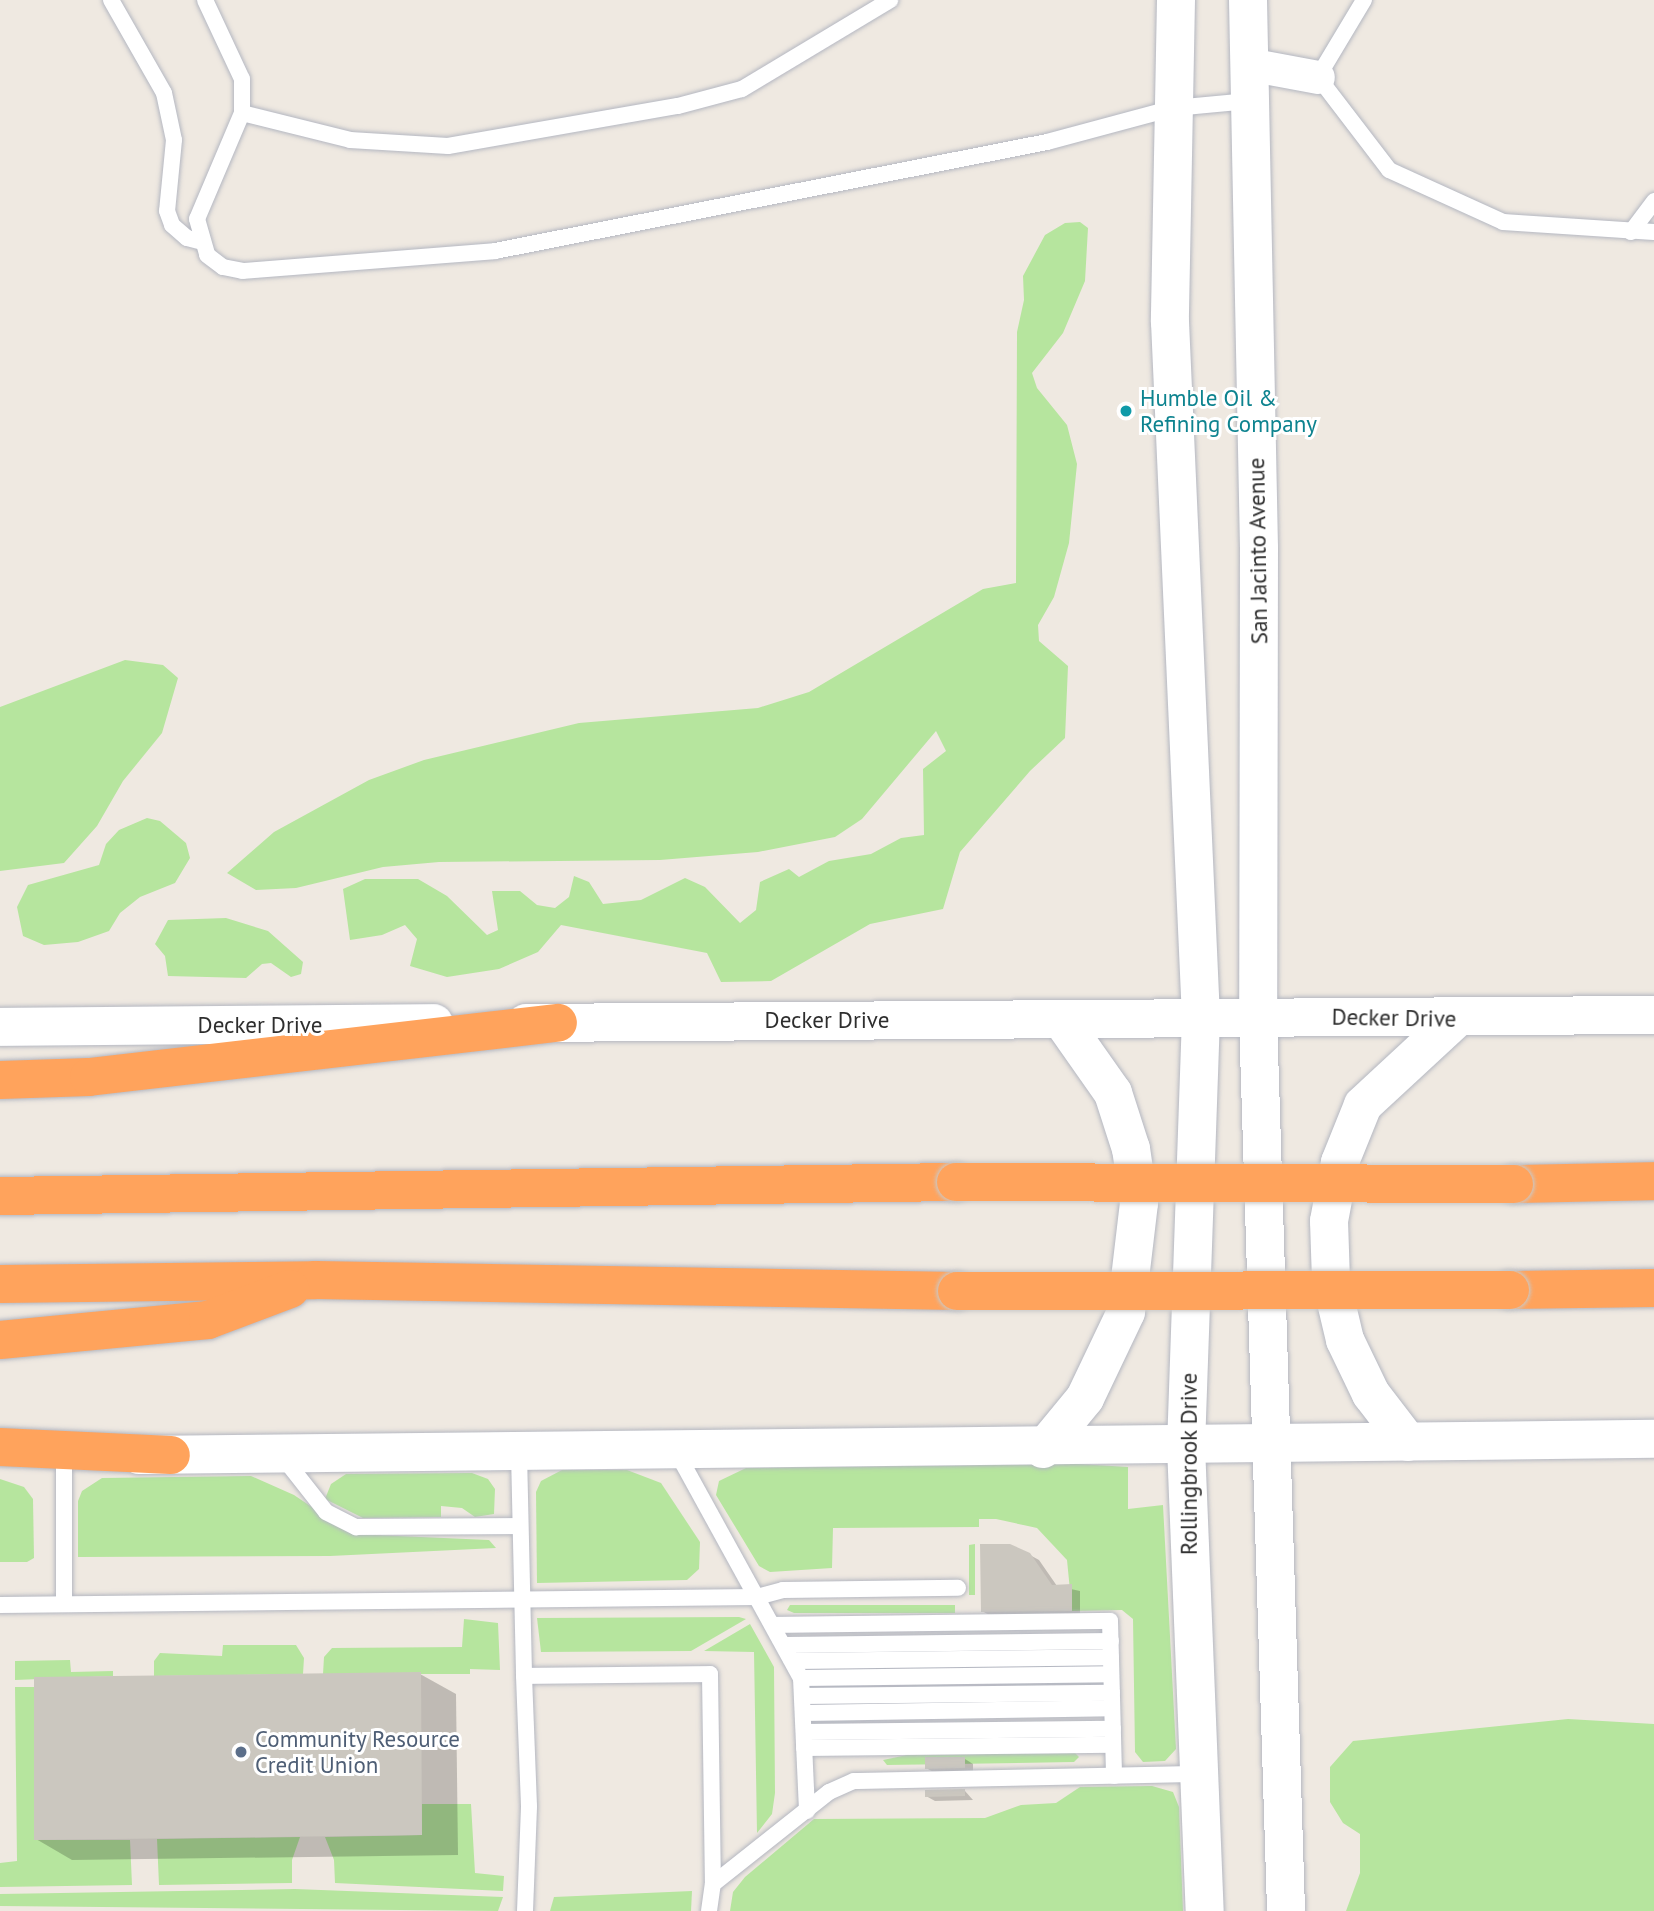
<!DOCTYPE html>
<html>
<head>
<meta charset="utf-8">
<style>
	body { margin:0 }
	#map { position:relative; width:1654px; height:1911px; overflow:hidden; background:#efe9e1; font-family:"PT Sans",sans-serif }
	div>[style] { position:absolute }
	.green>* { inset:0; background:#b6e59e }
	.shadow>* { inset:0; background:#0003 }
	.building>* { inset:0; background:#cbc7bf }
	.roads { filter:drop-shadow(0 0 2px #b4b7c1) drop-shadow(0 0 2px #b4b7c1) }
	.service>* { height:16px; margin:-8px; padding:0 8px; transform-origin:8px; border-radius:8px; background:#fff }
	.minor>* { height:33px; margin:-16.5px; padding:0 16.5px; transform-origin:16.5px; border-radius:16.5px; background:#fff }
	.tertiary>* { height:38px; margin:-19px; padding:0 19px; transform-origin:19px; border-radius:19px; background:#fff }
	.secondary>* { height:38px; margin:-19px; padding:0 19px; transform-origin:19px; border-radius:19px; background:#fff }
	.motorway>* { height:38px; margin:-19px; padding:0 19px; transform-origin:19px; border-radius:19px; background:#ffa35c }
	.bridges { filter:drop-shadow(0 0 2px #c9c9c9) drop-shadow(0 0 2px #c9c9c9) }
	.motorway-bridge>* { height:38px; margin:-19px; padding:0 19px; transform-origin:19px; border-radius:19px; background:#ffa35c }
	.dots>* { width:19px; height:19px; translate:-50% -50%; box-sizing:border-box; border:4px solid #fff; border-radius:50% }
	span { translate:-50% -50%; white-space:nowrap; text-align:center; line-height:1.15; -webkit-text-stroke:6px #fff; paint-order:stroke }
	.culture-label { font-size:23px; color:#0d838f }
	.left { translate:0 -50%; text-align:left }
	.street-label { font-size:23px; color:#2e2e2e }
	.service-label { font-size:23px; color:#4e5e75 }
</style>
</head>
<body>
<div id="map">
	<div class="green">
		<div style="clip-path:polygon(1080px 222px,1088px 228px,1085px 281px,1063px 333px,1032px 373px,1037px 388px,1067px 425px,1077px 464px,1069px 543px,1054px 597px,1038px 625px,1039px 641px,1068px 666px,1065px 738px,1030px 771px,960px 852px,943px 909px,870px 924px,771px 981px,721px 982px,707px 953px,561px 925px,538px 952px,499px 969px,447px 977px,410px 966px,417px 939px,405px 925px,382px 935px,350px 940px,343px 889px,365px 879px,418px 879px,447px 896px,487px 935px,498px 930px,492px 891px,520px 891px,537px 905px,555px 908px,569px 897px,574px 876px,589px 882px,603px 904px,641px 900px,685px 878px,705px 887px,740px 923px,756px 910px,760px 882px,789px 869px,799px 877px,829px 861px,871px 854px,901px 838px,924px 835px,923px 769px,946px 751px,936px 731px,862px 819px,835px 837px,758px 852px,660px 860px,439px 862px,383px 867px,296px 888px,256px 890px,227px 873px,274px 832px,369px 780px,424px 760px,579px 723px,758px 708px,809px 692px,983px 589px,1016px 583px,1017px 332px,1024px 300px,1023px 276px,1045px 235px,1065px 223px)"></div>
		<div style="clip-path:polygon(125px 660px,163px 665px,178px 678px,162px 733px,123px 781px,97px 826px,64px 863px,0 871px,0 707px)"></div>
		<div style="clip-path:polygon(147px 818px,160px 821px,186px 843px,190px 858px,175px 883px,140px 897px,120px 913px,109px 931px,78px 942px,44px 945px,23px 936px,17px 907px,28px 885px,99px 865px,106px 844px,119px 830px)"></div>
		<div style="clip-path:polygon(226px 918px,268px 931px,303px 962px,301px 974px,291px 977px,271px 963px,262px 964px,246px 978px,168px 976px,165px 956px,155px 944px,168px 920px)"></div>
		<div style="clip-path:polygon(1078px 1464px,1128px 1467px,1128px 1509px,1163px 1505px,1176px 1749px,1165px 1761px,1143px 1762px,1135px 1752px,1133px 1619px,1122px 1610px,1072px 1611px,1067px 1560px,1037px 1528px,996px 1519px,979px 1519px,979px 1527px,833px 1528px,832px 1568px,770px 1572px,759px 1566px,716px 1495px,719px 1481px,746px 1468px)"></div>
		<div style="clip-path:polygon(562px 1470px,627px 1470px,661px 1483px,700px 1542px,699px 1569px,687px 1580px,537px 1583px,536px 1492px,541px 1481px)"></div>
		<div style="clip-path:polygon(472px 1473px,488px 1479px,495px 1489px,494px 1514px,475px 1517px,462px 1508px,441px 1506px,441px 1517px,363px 1518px,325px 1499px,331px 1484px,346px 1474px)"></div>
		<div style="clip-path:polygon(251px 1476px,294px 1495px,352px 1534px,489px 1540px,496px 1548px,330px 1556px,78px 1557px,78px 1501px,82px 1491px,102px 1478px)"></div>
		<div style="clip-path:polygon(0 1479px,24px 1487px,33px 1499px,34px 1558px,27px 1562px,0 1562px)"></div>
		<div style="clip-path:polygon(975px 1544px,975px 1595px,969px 1595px,969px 1545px)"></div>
		<div style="clip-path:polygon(790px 1605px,955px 1605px,955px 1613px,794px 1613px,787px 1610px)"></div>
		<div style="clip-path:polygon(537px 1618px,739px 1617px,746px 1619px,691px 1651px,541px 1652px)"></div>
		<div style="clip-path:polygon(464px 1619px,498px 1623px,500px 1670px,470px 1669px,470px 1674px,323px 1674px,324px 1657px,332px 1648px,462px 1647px)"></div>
		<div style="clip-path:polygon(750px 1624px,774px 1667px,775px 1793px,772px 1814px,757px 1833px,754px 1652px,704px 1651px)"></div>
		<div style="clip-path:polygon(223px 1645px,296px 1645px,304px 1658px,303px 1674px,154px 1676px,154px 1661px,160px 1653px,222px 1656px)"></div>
		<div style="clip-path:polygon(70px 1660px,71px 1672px,113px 1671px,113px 1676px,15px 1680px,15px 1661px)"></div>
		<div style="clip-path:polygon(15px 1687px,34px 1687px,34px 1840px,130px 1840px,132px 1885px,0 1887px,0 1863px,17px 1861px)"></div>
		<div style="clip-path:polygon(1568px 1719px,1654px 1724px,1654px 1911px,1346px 1911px,1360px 1873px,1360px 1834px,1343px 1823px,1330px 1802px,1330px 1767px,1353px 1741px)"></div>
		<div style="clip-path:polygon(1075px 1753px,1079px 1757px,1074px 1762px,887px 1765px,883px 1760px,907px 1755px)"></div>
		<div style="clip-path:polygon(1080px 1787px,1152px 1786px,1173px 1792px,1179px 1807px,1183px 1911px,730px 1911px,733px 1892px,745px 1877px,814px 1819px,985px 1818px,1021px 1805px,1056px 1803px)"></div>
		<div style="clip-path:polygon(422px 1804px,471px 1804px,475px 1873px,504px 1876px,503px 1891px,335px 1883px,334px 1860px,325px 1837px,422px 1835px)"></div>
		<div style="clip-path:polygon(300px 1837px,292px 1860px,292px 1883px,159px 1885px,157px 1839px)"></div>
		<div style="clip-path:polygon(295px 1889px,503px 1897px,498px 1911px,0 1906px,0 1894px)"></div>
		<div style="clip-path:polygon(692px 1891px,691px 1911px,550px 1911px,554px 1897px)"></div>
	</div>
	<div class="shadow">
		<div style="clip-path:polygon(1017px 1548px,1039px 1560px,1057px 1586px,1080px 1591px,1080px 1615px,991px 1616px,982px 1611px)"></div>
		<div style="clip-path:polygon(420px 1674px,456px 1694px,458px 1855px,72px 1860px,36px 1839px)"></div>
		<div style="clip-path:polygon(965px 1759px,973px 1764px,973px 1772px,935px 1773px,926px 1768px)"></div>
		<div style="clip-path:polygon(965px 1791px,973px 1800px,935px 1801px,926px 1796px)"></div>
	</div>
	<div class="building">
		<div style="clip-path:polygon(980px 1544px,1010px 1544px,1030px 1553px,1052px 1585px,1072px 1584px,1072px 1611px,981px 1612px)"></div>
		<div style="clip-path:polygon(421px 1672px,422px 1835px,34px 1840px,34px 1677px)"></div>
		<div style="clip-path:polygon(925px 1757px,965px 1757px,965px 1768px,925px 1769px)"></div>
		<div style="clip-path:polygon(965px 1789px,965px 1796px,925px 1797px,925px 1790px)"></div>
	</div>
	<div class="roads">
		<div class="service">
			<div style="left:111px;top:0;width:107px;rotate:60.3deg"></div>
			<div style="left:164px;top:93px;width:48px;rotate:78deg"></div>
			<div style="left:174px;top:140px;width:71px;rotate:95.6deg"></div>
			<div style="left:167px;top:211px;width:15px;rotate:70deg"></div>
			<div style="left:172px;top:225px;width:20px;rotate:41deg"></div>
			<div style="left:187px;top:238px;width:16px;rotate:14deg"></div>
			<div style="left:205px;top:0;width:87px;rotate:64.9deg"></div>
			<div style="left:242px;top:79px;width:34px;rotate:90deg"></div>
			<div style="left:242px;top:113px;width:115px;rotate:113deg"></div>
			<div style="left:197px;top:219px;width:37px;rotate:74deg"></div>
			<div style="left:207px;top:255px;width:20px;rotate:37deg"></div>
			<div style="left:223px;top:267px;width:20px;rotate:11deg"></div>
			<div style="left:243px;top:271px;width:253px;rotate:-4.5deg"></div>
			<div style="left:495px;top:251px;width:563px;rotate:-11.17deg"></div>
			<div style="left:1047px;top:142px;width:131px;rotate:-15deg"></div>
			<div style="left:1174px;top:108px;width:75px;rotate:-5.3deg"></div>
			<div style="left:1364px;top:0;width:90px;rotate:120.9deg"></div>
			<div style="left:1318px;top:77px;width:117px;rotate:52.6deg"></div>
			<div style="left:1389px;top:170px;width:125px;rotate:24.5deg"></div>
			<div style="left:1503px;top:222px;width:151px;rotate:3.8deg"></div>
			<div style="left:242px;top:113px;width:111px;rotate:14deg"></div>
			<div style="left:350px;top:140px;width:98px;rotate:3.5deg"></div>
			<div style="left:448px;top:146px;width:233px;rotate:-9.9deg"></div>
			<div style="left:678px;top:106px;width:66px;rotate:-14.9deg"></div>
			<div style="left:742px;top:89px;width:173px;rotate:-31deg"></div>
			<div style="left:1631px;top:232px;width:39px;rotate:-53deg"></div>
			<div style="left:676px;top:1451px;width:259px;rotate:61.2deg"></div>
			<div style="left:801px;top:1678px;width:133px;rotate:87.4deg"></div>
			<div style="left:519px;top:1453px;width:223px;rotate:88.7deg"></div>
			<div style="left:282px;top:1456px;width:71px;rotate:51.8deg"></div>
			<div style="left:326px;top:1512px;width:34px;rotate:27deg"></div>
			<div style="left:356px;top:1527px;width:164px;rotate:-0.3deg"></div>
			<div style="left:64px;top:1604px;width:148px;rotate:-90deg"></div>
			<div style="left:0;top:1605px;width:757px;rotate:-0.61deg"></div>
			<div style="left:757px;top:1597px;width:27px;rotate:-15deg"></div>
			<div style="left:783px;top:1590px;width:175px;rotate:-0.7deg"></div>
			<div style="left:776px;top:1625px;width:334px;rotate:-0.7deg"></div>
			<div style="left:1110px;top:1621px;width:155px;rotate:88.5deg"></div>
			<div style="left:786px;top:1645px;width:325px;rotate:-0.7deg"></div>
			<div style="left:794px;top:1661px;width:317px;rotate:-0.7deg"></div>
			<div style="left:801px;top:1678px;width:310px;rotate:-0.7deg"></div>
			<div style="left:802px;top:1696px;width:310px;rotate:-0.6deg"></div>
			<div style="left:803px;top:1713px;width:309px;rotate:-0.9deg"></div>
			<div style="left:804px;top:1732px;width:309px;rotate:-0.6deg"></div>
			<div style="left:804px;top:1748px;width:309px;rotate:-0.6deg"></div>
			<div style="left:525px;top:1911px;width:105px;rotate:-87.8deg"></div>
			<div style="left:529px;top:1806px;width:130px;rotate:-92.2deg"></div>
			<div style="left:524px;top:1676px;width:186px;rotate:-0.6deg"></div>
			<div style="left:710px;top:1674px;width:210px;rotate:89.2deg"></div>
			<div style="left:709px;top:1911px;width:27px;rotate:-82deg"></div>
			<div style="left:713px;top:1884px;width:148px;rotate:-38.4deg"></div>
			<div style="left:829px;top:1792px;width:27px;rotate:-24deg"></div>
			<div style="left:854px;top:1781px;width:343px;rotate:-1.2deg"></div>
		</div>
		<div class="minor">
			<div style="left:1248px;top:64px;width:71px;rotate:10.5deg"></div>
		</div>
		<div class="tertiary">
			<div style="left:1176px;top:0;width:322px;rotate:91.1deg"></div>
			<div style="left:1170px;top:322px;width:696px;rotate:87.45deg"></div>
			<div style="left:1248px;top:0;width:548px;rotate:88.85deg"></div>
			<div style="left:1259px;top:548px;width:470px;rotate:90.1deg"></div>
		</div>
		<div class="secondary">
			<div style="left:1201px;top:1017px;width:429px;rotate:92deg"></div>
			<div style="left:1186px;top:1446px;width:465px;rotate:87.7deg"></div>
			<div style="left:1258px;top:1018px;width:893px;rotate:88.2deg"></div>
			<div style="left:526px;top:1023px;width:1128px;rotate:-0.41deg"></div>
			<div style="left:0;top:1027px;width:434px;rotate:-0.5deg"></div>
			<div style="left:1408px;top:1442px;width:61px;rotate:-127.6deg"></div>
			<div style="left:1371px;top:1394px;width:60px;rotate:-115.7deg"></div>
			<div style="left:1345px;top:1340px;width:61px;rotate:-103.3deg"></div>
			<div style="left:1331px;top:1281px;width:60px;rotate:-91.9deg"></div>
			<div style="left:1329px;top:1221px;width:60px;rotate:-79.4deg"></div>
			<div style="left:1340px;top:1162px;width:61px;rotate:-68deg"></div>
			<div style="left:1363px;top:1105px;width:127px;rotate:-42.8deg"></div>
			<div style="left:1043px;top:1449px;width:66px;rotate:-50.5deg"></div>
			<div style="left:1085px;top:1398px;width:95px;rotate:-64.5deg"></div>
			<div style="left:1126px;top:1312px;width:110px;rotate:-83.2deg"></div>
			<div style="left:1139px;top:1203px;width:55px;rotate:-98.4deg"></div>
			<div style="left:1131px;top:1149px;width:59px;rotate:-107.8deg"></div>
			<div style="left:1113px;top:1093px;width:90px;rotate:-125.1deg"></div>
			<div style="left:139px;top:1455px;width:1515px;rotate:-0.61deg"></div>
		</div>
		<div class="motorway">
			<div style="left:0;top:1080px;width:89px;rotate:-1.9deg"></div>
			<div style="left:89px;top:1077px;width:472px;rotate:-6.6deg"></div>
			<div style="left:1514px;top:1184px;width:140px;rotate:-1.2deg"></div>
			<div style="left:0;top:1196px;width:956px;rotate:-0.84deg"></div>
			<div style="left:0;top:1284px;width:315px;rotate:-0.7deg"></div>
			<div style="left:315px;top:1280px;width:642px;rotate:0.98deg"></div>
			<div style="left:1510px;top:1290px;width:144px;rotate:-0.8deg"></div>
			<div style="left:0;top:1340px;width:209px;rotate:-5.5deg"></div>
			<div style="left:208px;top:1320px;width:88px;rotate:-20.7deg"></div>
			<div style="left:0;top:1447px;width:171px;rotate:2.7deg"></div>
		</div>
	</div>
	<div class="bridges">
		<div class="motorway-bridge">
			<div style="left:956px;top:1182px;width:558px;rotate:0.21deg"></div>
			<div style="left:957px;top:1291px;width:553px;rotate:-0.1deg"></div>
		</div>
	</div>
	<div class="dots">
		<div style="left:1126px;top:411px;background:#0f9aa8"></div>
		<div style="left:241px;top:1752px;background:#5c6f8a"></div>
	</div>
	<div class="culture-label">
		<span class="left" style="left:1140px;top:411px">Humble Oil &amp;<br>Refining Company</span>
	</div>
	<div class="street-label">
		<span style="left:1258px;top:551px;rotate:-91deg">San Jacinto Avenue</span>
		<span style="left:1394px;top:1018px;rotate:1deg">Decker Drive</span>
		<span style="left:827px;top:1020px">Decker Drive</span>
		<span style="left:260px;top:1025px">Decker Drive</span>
		<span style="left:1189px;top:1464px;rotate:-90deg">Rollingbrook Drive</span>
	</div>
	<div class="service-label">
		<span class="left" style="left:255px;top:1752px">Community Resource<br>Credit Union</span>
	</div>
</div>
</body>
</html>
